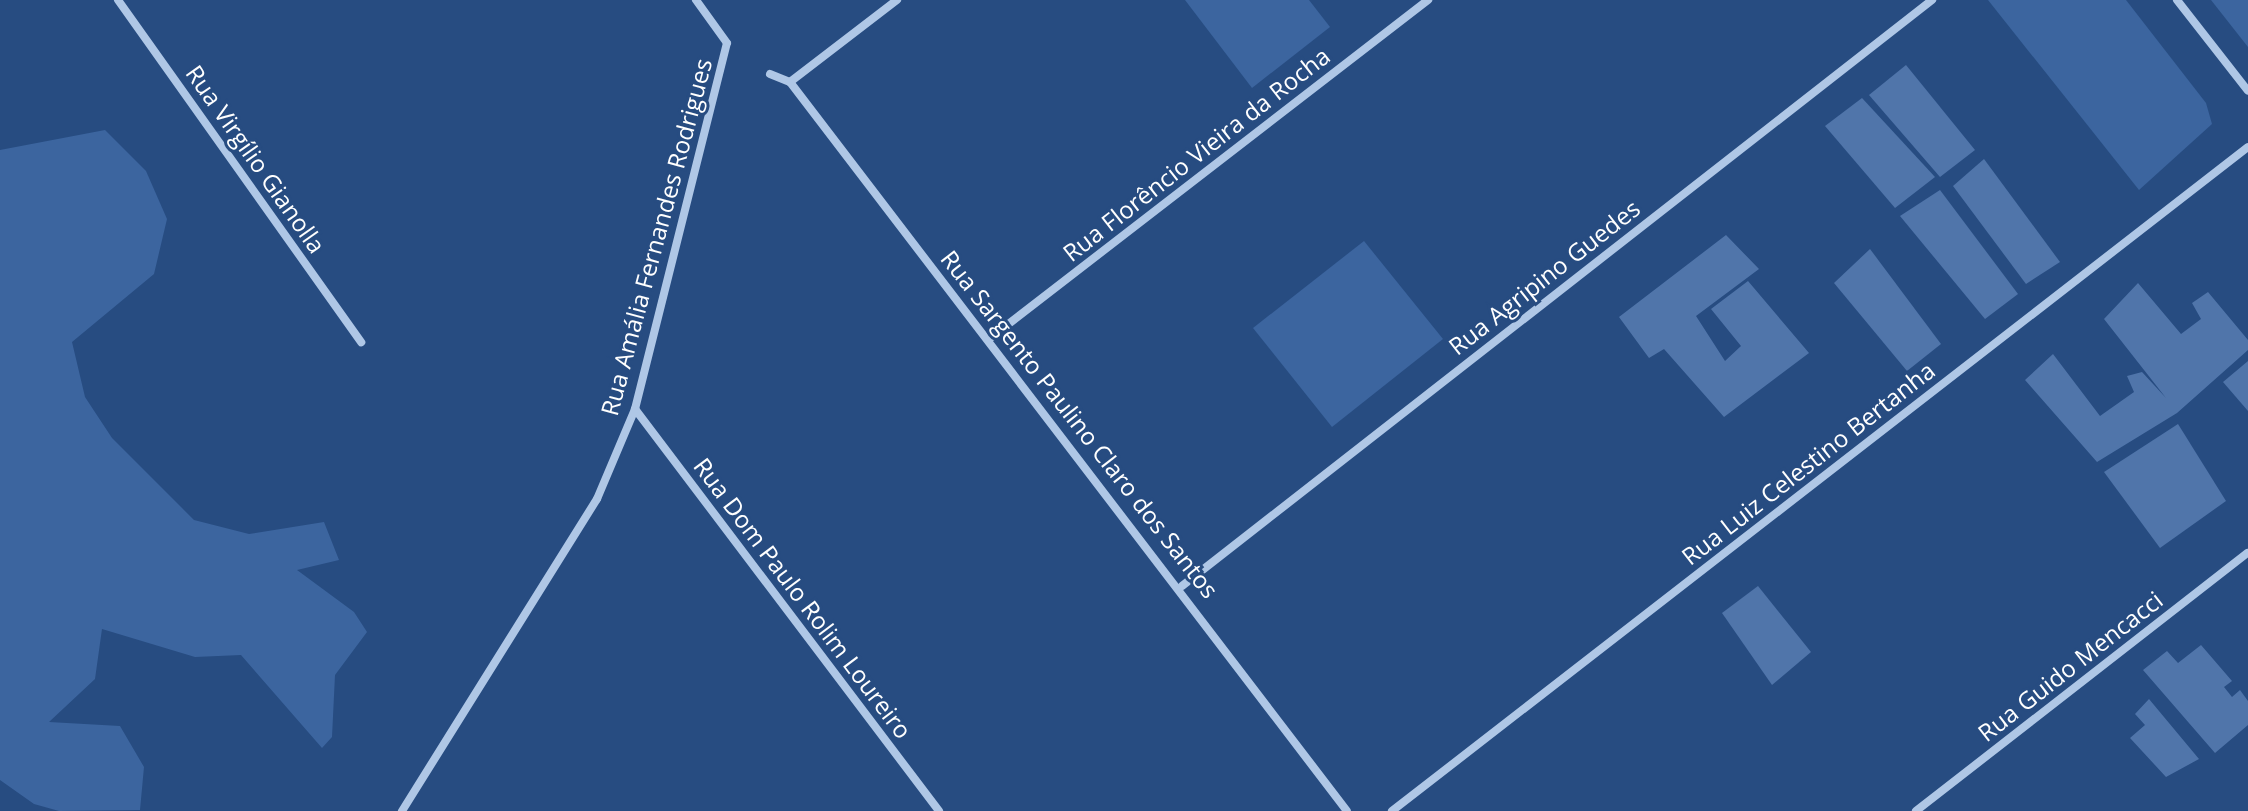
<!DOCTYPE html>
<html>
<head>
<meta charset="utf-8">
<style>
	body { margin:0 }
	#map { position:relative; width:2248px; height:811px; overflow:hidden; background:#274c81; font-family:"Open Sans",sans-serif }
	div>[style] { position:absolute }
	.green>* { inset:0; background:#3c659f }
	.building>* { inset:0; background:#5075aa }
	.minor>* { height:8px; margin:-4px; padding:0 4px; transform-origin:4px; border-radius:4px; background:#afc7e6 }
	span { translate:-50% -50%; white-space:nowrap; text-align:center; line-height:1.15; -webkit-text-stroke:6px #274c81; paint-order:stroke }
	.street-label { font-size:24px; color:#fff }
</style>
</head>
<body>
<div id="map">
	<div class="green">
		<div style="clip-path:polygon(1185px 0,1309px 0,1330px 27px,1252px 88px)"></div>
		<div style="clip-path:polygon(1988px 0,2126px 0,2206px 103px,2212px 124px,2139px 190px)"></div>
		<div style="clip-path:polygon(2211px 0,2248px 0,2248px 47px)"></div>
		<div style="clip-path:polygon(105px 130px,146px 171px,167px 219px,154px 274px,72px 342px,85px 397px,112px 438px,194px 520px,249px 534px,324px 522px,339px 560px,297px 570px,354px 612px,367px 632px,335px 675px,332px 737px,322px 748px,241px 655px,195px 657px,102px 629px,95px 679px,49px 722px,120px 726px,144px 767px,140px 810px,59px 811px,34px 804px,0 780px,0 150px)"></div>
		<div style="clip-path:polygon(1364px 241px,1443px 339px,1332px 427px,1253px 328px)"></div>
	</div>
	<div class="building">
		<div style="clip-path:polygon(1906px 65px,1975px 150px,1940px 177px,1869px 95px)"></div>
		<div style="clip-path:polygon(1862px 98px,1935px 177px,1895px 208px,1825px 126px)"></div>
		<div style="clip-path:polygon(1984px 159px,2060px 262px,2026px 284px,1953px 186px)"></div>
		<div style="clip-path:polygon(1940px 190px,2018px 294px,1985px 319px,1900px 216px)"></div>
		<div style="clip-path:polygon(1726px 235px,1759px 269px,1696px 316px,1725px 361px,1741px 346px,1711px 309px,1748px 281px,1809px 353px,1724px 417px,1664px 349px,1649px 358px,1619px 317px)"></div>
		<div style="clip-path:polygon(1870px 249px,1941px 344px,1907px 371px,1834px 283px)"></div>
		<div style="clip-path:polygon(2138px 283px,2181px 334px,2201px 319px,2192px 303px,2208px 292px,2248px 340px,2248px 350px,2177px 413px,2097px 462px,2025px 380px,2053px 354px,2100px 416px,2134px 392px,2127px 376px,2142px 372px,2166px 398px,2104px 319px)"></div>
		<div style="clip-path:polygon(2248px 361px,2248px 411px,2223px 382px)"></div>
		<div style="clip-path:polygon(2178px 424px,2226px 501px,2160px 548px,2104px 472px)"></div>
		<div style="clip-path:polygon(1758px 586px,1811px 652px,1772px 685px,1722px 613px)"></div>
		<div style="clip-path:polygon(2201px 645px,2232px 681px,2224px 687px,2232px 697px,2240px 690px,2248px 701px,2248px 725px,2215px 753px,2143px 670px,2167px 651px,2178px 663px)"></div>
		<div style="clip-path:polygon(2149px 699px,2199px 759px,2166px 777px,2130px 738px,2145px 725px,2135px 714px)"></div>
	</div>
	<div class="minor">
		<div style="left:118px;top:0;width:420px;rotate:54.6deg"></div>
		<div style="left:2177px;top:0;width:115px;rotate:52deg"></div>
		<div style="left:770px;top:74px;width:22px;rotate:22deg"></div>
		<div style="left:790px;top:82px;width:917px;rotate:52.62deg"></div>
		<div style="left:790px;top:82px;width:135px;rotate:-37.5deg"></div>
		<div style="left:989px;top:339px;width:555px;rotate:-37.68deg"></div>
		<div style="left:635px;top:409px;width:504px;rotate:52.9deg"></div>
		<div style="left:1182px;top:586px;width:952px;rotate:-38deg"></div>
		<div style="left:402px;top:811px;width:368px;rotate:-58deg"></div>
		<div style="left:597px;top:499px;width:98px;rotate:-67.1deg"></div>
		<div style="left:635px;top:409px;width:377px;rotate:-75.9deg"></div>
		<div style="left:727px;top:43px;width:53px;rotate:-125.8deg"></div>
		<div style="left:1392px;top:811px;width:1083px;rotate:-37.8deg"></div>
		<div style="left:1916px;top:811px;width:420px;rotate:-37.9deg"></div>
	</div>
	<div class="street-label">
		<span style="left:1196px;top:154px;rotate:-38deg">Rua Florêncio Vieira da Rocha</span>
		<span style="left:256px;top:159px;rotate:55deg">Rua Virgílio Gianolla</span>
		<span style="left:656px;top:237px;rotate:-75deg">Rua Amália Fernandes Rodrigues</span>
		<span style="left:1544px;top:277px;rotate:-38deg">Rua Agripino Guedes</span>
		<span style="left:1080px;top:424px;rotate:52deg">Rua Sargento Paulino Claro dos Santos</span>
		<span style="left:1808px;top:463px;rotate:-38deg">Rua Luiz Celestino Bertanha</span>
		<span style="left:803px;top:598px;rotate:53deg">Rua Dom Paulo Rolim Loureiro</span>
		<span style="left:2070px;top:666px;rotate:-38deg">Rua Guido Mencacci</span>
	</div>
</div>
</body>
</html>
